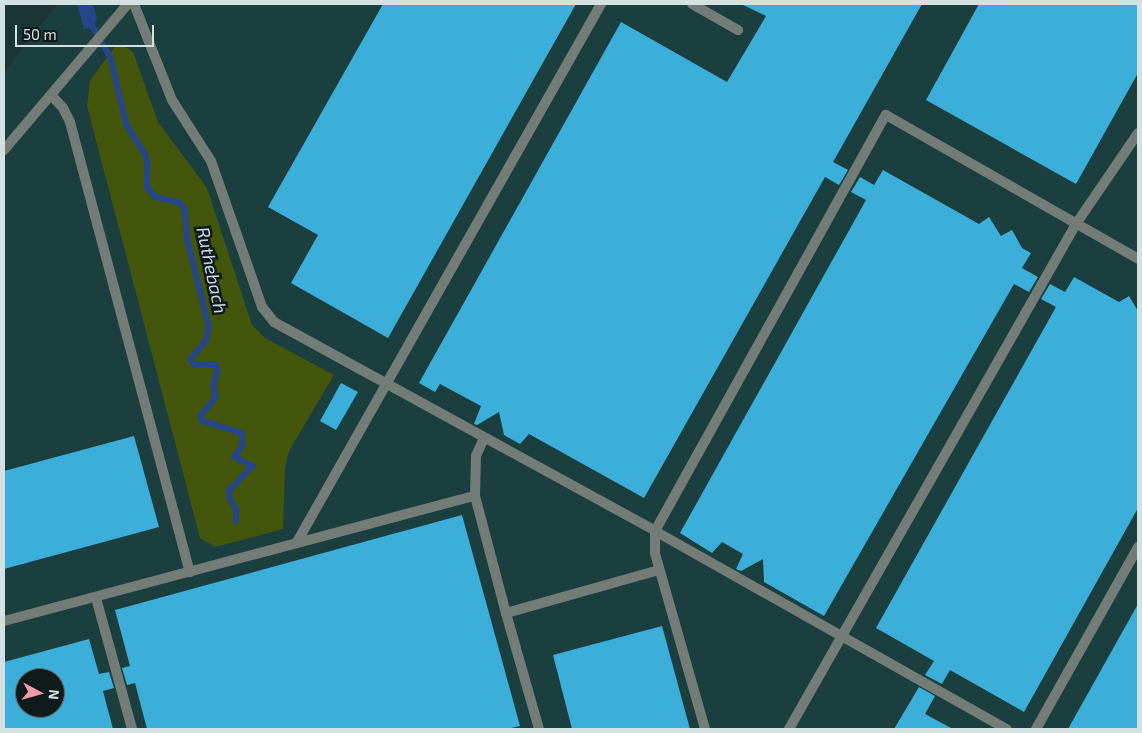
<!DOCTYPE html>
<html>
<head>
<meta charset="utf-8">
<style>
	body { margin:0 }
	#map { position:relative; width:1142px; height:733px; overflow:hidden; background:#1b3534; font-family:"Exo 2",sans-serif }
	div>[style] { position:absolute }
	.built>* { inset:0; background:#1a3f3e }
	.green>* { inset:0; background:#44560c }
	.water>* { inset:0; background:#254789 }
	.stream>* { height:5.5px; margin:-2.75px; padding:0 2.75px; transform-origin:2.75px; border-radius:2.75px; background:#254789 }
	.building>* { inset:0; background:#3caeda }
	.lane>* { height:10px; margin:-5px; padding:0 5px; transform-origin:5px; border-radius:5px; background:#737c76 }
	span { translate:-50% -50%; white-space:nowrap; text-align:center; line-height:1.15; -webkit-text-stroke:5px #0f1a1a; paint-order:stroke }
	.water-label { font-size:18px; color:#cdd8ec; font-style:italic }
	.frame { position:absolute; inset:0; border:5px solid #d3e2e1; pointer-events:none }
	.north { position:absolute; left:15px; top:668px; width:50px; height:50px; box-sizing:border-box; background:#0f1a1a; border:1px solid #5d6a6a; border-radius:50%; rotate:96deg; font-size:14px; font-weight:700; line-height:20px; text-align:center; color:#d3e2e1 }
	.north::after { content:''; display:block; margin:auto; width:18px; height:22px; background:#f39aab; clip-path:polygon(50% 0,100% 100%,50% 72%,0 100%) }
	.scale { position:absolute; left:15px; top:25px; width:139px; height:22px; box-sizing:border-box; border:2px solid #d3e2e1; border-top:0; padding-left:6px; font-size:15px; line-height:18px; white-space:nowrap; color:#d3e2e1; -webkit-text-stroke:4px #0f1a1a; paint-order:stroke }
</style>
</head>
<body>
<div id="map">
	<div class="built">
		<div style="clip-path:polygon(evenodd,57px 4px,1138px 4px,1138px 729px,4px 729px,4px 72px,57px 4px,25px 678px,55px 678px,55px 708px,25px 708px,25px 678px)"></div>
	</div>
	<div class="green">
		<div style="clip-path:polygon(122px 45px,133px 52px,158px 122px,207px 188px,252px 325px,265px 338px,334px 375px,289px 451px,285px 468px,283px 529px,215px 547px,200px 538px,87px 106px,90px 80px,115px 47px)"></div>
	</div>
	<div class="water">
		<div style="clip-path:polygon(77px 4px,93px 4px,97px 19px,93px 28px,84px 29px)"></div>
	</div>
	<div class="stream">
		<div style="left:91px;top:23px;width:40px;rotate:60.3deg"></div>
		<div style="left:111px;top:58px;width:69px;rotate:76.6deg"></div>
		<div style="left:127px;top:125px;width:34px;rotate:58deg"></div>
		<div style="left:145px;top:154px;width:10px;rotate:73deg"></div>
		<div style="left:148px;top:164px;width:23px;rotate:92deg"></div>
		<div style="left:147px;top:187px;width:13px;rotate:48deg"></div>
		<div style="left:156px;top:197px;width:25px;rotate:14deg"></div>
		<div style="left:180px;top:203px;width:8px;rotate:50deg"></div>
		<div style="left:185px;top:209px;width:32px;rotate:85deg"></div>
		<div style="left:188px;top:241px;width:88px;rotate:76.1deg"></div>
		<div style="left:209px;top:326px;width:14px;rotate:98deg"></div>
		<div style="left:207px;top:340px;width:25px;rotate:130deg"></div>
		<div style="left:191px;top:359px;width:6px;rotate:59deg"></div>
		<div style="left:194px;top:364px;width:21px"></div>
		<div style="left:215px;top:364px;width:6px;rotate:59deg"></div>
		<div style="left:218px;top:369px;width:18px;rotate:103deg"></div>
		<div style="left:214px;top:387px;width:11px;rotate:80deg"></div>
		<div style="left:216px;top:398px;width:23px;rotate:130deg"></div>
		<div style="left:201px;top:416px;width:5px;rotate:68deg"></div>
		<div style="left:203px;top:421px;width:41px;rotate:17.1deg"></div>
		<div style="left:242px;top:433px;width:13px;rotate:86deg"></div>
		<div style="left:243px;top:446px;width:14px;rotate:126deg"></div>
		<div style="left:235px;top:457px;width:20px;rotate:27deg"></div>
		<div style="left:253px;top:466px;width:34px;rotate:133deg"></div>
		<div style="left:230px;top:491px;width:7px;rotate:90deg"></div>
		<div style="left:230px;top:498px;width:14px;rotate:60deg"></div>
		<div style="left:237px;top:510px;width:11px;rotate:95deg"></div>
	</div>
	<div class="building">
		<div style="clip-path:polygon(383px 4px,576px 4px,388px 338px,291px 283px,318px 235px,268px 207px)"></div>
		<div style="clip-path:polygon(741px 4px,922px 4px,833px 162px,848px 170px,839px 185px,825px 177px,644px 498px,529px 434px,520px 444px,504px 435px,499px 412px,477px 425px,474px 424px,481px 406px,440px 384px,435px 392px,419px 383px,621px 22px,727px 82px,766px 16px)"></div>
		<div style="clip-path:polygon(979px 4px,1138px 4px,1138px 73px,1076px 184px,926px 100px)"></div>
		<div style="clip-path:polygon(883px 170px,979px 224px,989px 217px,1001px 236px,1012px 230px,1022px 248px,1031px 253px,1022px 268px,1038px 277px,1029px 292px,1014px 284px,824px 616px,764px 582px,763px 559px,741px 571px,736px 569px,743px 554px,722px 542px,712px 553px,680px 533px,866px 200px,851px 192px,860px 177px,874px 185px)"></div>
		<div style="clip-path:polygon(1074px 277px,1119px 302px,1129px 296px,1138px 311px,1138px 508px,1024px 712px,950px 670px,942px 684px,925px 675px,934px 661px,876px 628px,1056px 307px,1041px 299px,1050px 284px,1065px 292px)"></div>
		<div style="clip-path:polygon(341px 383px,358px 392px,336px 430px,320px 421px)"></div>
		<div style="clip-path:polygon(134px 436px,159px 527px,4px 569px,4px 471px)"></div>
		<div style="clip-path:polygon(462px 515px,520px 726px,507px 729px,147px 729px,135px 683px,127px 685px,122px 668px,130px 666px,115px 610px)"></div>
		<div style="clip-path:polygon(1138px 604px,1138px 729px,1068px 729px)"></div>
		<div style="clip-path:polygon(662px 626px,690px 729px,572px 729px,553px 655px)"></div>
		<div style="clip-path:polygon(evenodd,89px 639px,99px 674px,109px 672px,114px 688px,103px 691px,113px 729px,4px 729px,4px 662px,89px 639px,25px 678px,55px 678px,55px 708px,25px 708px,25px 678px)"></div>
		<div style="clip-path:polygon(919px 687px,935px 696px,925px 714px,953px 729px,894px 729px)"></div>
	</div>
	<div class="lane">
		<div style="left:134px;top:4px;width:103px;rotate:68.4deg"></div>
		<div style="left:172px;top:100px;width:72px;rotate:57.4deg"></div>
		<div style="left:211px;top:161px;width:155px;rotate:70.7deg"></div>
		<div style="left:262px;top:307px;width:19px;rotate:51deg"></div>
		<div style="left:274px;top:322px;width:435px;rotate:28.7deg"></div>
		<div style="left:655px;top:531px;width:404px;rotate:29.4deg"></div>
		<div style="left:692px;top:4px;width:53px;rotate:29.5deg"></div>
		<div style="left:51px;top:95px;width:18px;rotate:47deg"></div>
		<div style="left:63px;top:108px;width:16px;rotate:63deg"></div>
		<div style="left:70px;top:122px;width:466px;rotate:75.1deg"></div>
		<div style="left:4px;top:150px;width:192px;rotate:-49.7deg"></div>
		<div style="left:484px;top:438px;width:20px;rotate:114deg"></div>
		<div style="left:476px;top:456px;width:40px;rotate:91.4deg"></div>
		<div style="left:475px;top:496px;width:121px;rotate:75.2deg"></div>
		<div style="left:297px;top:542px;width:618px;rotate:-60.53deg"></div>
		<div style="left:96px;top:598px;width:136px;rotate:74.6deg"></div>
		<div style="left:4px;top:621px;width:487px;rotate:-14.9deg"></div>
		<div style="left:539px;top:729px;width:121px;rotate:-105.9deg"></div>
		<div style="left:506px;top:613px;width:159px;rotate:-15.7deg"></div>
		<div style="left:705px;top:729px;width:183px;rotate:-105.9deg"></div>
		<div style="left:655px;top:553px;width:22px;rotate:-90deg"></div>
		<div style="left:655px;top:531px;width:476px;rotate:-61deg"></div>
		<div style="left:886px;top:115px;width:290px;rotate:29.7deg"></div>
		<div style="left:789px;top:729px;width:581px;rotate:-60.39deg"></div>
		<div style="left:1076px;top:224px;width:110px;rotate:-55.7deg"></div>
		<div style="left:1036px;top:729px;width:209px;rotate:-60.7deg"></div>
	</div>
	<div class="water-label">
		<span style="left:212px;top:270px;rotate:78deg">Ruthebach</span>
	</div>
	<div class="frame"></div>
	<div class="north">N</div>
	<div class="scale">50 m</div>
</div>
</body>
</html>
